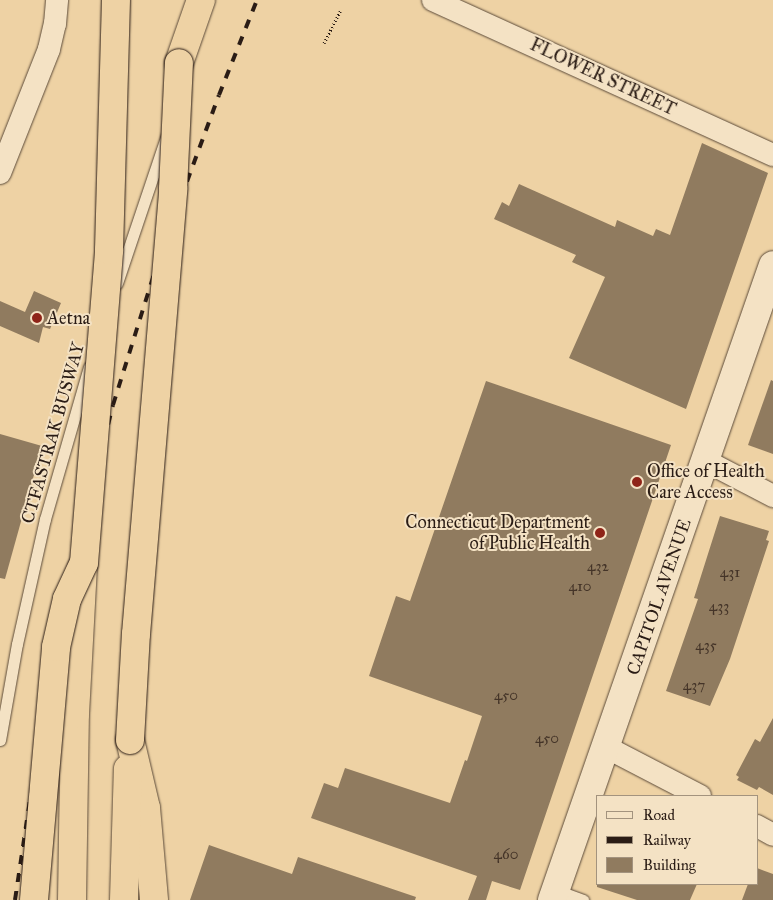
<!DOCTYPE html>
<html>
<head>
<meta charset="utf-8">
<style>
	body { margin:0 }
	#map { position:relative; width:773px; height:900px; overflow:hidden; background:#eed2a4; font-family:"IM FELL Great Primer",serif }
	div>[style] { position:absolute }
	.building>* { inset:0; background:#907b5f }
	.path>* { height:3px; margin-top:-1.5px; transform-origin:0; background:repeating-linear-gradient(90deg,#2a1c15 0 1px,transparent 0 3.5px) }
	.roads { filter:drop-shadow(0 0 1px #5b4a39) drop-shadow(0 0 1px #5b4a39) }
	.lane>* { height:11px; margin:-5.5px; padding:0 5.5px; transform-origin:5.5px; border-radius:5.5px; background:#f4e2c4 }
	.street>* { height:22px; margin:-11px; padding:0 11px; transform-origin:11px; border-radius:11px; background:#f4e2c4 }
	.secondary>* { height:28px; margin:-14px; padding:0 14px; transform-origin:14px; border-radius:14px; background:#f4e2c4 }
	.highway>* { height:28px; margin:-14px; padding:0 14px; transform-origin:14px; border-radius:14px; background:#eed2a4 }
	.rail>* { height:4px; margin-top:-2px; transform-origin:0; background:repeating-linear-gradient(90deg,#2a1c15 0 9px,transparent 0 18px) }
	.bridges { filter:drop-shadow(0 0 1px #2a1c15) drop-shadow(0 0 1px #2a1c15) }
	.highway-bridge>* { height:28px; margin:-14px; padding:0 14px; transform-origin:14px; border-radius:14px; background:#eed2a4 }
	.dots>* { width:14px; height:14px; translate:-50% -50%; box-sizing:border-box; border:2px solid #f4e2c4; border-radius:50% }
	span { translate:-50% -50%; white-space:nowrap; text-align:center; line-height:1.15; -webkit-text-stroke:4px #f4e2c4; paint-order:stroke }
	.number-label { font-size:15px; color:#443428 }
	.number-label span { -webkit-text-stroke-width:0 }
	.street-label { font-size:18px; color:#2a1c15 }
	.poi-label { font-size:18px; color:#2a1c15 }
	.left { translate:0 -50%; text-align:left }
	.right { translate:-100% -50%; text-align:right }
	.legend { position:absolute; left:596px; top:795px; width:162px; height:90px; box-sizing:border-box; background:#f4e2c4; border:1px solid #a3937e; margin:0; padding:6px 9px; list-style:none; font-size:15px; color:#2a1c15 }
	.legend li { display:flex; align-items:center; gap:10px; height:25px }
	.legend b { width:25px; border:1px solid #a3937e }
</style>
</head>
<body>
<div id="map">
	<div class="building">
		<div style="clip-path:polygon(702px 143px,768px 173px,686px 409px,569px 358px,605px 277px,572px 262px,576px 255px,494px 219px,502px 202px,509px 206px,519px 184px,615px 227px,617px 220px,653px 236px,656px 229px,670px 235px)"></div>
		<div style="clip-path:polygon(34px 291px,61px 303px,50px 329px,43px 327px,39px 343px,0 326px,0 301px,25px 312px)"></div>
		<div style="clip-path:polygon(771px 380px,773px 381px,773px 454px,748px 445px)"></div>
		<div style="clip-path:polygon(486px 381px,671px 445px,520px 890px,492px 881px,486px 900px,468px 900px,477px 876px,311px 818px,324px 783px,338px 788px,345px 768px,450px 803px,465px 760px,467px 761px,482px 716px,369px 676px,396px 596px,410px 601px)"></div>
		<div style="clip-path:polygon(0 434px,42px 446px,5px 579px,0 578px)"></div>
		<div style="clip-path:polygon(720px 516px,769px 531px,766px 540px,769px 541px,730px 659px,710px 706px,666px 691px,698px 599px,694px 598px)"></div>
		<div style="clip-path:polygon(773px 718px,773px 795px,759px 787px,757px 790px,737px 780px,739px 777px,736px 775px,755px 739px,760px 742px)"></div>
		<div style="clip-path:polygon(209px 845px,292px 874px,298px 857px,416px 897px,415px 900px,190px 900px)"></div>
		<div style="clip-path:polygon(757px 868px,773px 874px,773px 900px,742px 900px,748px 884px,757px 884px)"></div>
		<div style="clip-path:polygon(597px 884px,697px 884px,690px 900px,637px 900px,597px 887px)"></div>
	</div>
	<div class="path">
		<div style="left:324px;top:43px;width:36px;rotate:-63deg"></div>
	</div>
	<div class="roads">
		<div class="lane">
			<div style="left:117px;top:283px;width:154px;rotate:-71.4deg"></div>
			<div style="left:0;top:740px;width:97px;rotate:-80deg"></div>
			<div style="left:17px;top:644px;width:128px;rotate:-77.4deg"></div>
			<div style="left:45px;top:519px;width:158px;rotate:-73.9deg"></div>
			<div style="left:556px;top:890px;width:29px;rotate:20deg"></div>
		</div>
		<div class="street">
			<div style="left:433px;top:0;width:374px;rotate:24.5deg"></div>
			<div style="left:0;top:173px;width:133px;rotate:-68.4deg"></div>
			<div style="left:49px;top:49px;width:26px;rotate:-77deg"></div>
			<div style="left:55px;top:24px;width:24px;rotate:-85deg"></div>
			<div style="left:706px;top:461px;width:76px;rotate:27.6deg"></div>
			<div style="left:606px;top:747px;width:106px;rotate:27.5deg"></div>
			<div style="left:757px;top:826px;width:18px;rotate:29deg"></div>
		</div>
		<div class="secondary">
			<div style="left:552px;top:900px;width:672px;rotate:-70.81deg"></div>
		</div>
		<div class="highway">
			<div style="left:179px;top:63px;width:67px;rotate:-70.8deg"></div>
			<div style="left:130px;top:740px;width:70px;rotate:76.8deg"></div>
			<div style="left:146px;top:808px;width:92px;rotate:85deg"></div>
			<div style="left:72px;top:900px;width:186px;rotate:-89.1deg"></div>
			<div style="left:75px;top:714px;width:147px;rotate:-86.9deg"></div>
			<div style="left:124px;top:900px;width:131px;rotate:-88.3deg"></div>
		</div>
	</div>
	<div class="rail">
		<div style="left:15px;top:900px;width:177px;rotate:-81.5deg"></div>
		<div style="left:41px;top:725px;width:164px;rotate:-78.8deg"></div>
		<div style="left:73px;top:564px;width:164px;rotate:-75.9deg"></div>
		<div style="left:113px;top:405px;width:164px;rotate:-72.6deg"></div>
		<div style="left:162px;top:249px;width:164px;rotate:-69.7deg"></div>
		<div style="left:219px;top:95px;width:102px;rotate:-68.2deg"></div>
	</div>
	<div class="bridges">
		<div class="highway-bridge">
			<div style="left:130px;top:740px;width:106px;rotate:-86.8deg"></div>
			<div style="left:136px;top:634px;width:447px;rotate:-85.2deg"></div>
			<div style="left:173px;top:189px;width:126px;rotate:-87.3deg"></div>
			<div style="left:34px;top:900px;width:254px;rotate:-85deg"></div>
			<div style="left:56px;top:647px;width:49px;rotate:-77.1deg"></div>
			<div style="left:67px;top:599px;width:40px;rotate:-65deg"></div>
			<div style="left:84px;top:563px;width:314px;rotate:-85.4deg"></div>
			<div style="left:109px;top:250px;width:250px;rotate:-88.4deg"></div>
		</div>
	</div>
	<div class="dots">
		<div style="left:37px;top:318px;background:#8f2418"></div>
		<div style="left:637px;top:482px;background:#8f2418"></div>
		<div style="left:600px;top:533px;background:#8f2418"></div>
	</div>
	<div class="number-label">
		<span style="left:598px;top:567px">432</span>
		<span style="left:730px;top:573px">431</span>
		<span style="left:580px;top:587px">410</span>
		<span style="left:719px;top:607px">433</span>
		<span style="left:706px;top:646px">435</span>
		<span style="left:694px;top:686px">437</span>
		<span style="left:506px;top:696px">450</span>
		<span style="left:547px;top:739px">450</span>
		<span style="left:506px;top:855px">460</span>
	</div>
	<div class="street-label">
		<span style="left:603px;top:77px;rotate:25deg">FLOWER STREET</span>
		<span style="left:53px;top:433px;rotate:-74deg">CTFASTRAK BUSWAY</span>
		<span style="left:659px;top:597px;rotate:-71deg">CAPITOL AVENUE</span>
	</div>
	<div class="poi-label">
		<span class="left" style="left:47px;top:318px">Aetna</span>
		<span class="left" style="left:647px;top:482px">Office of Health<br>Care Access</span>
		<span class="right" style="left:590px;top:533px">Connecticut Department<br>of Public Health</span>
	</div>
	<ul class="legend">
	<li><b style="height:6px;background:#f4e2c4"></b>Road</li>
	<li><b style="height:6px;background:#2a1c15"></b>Railway</li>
	<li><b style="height:14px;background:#907b5f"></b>Building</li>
	</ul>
</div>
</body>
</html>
